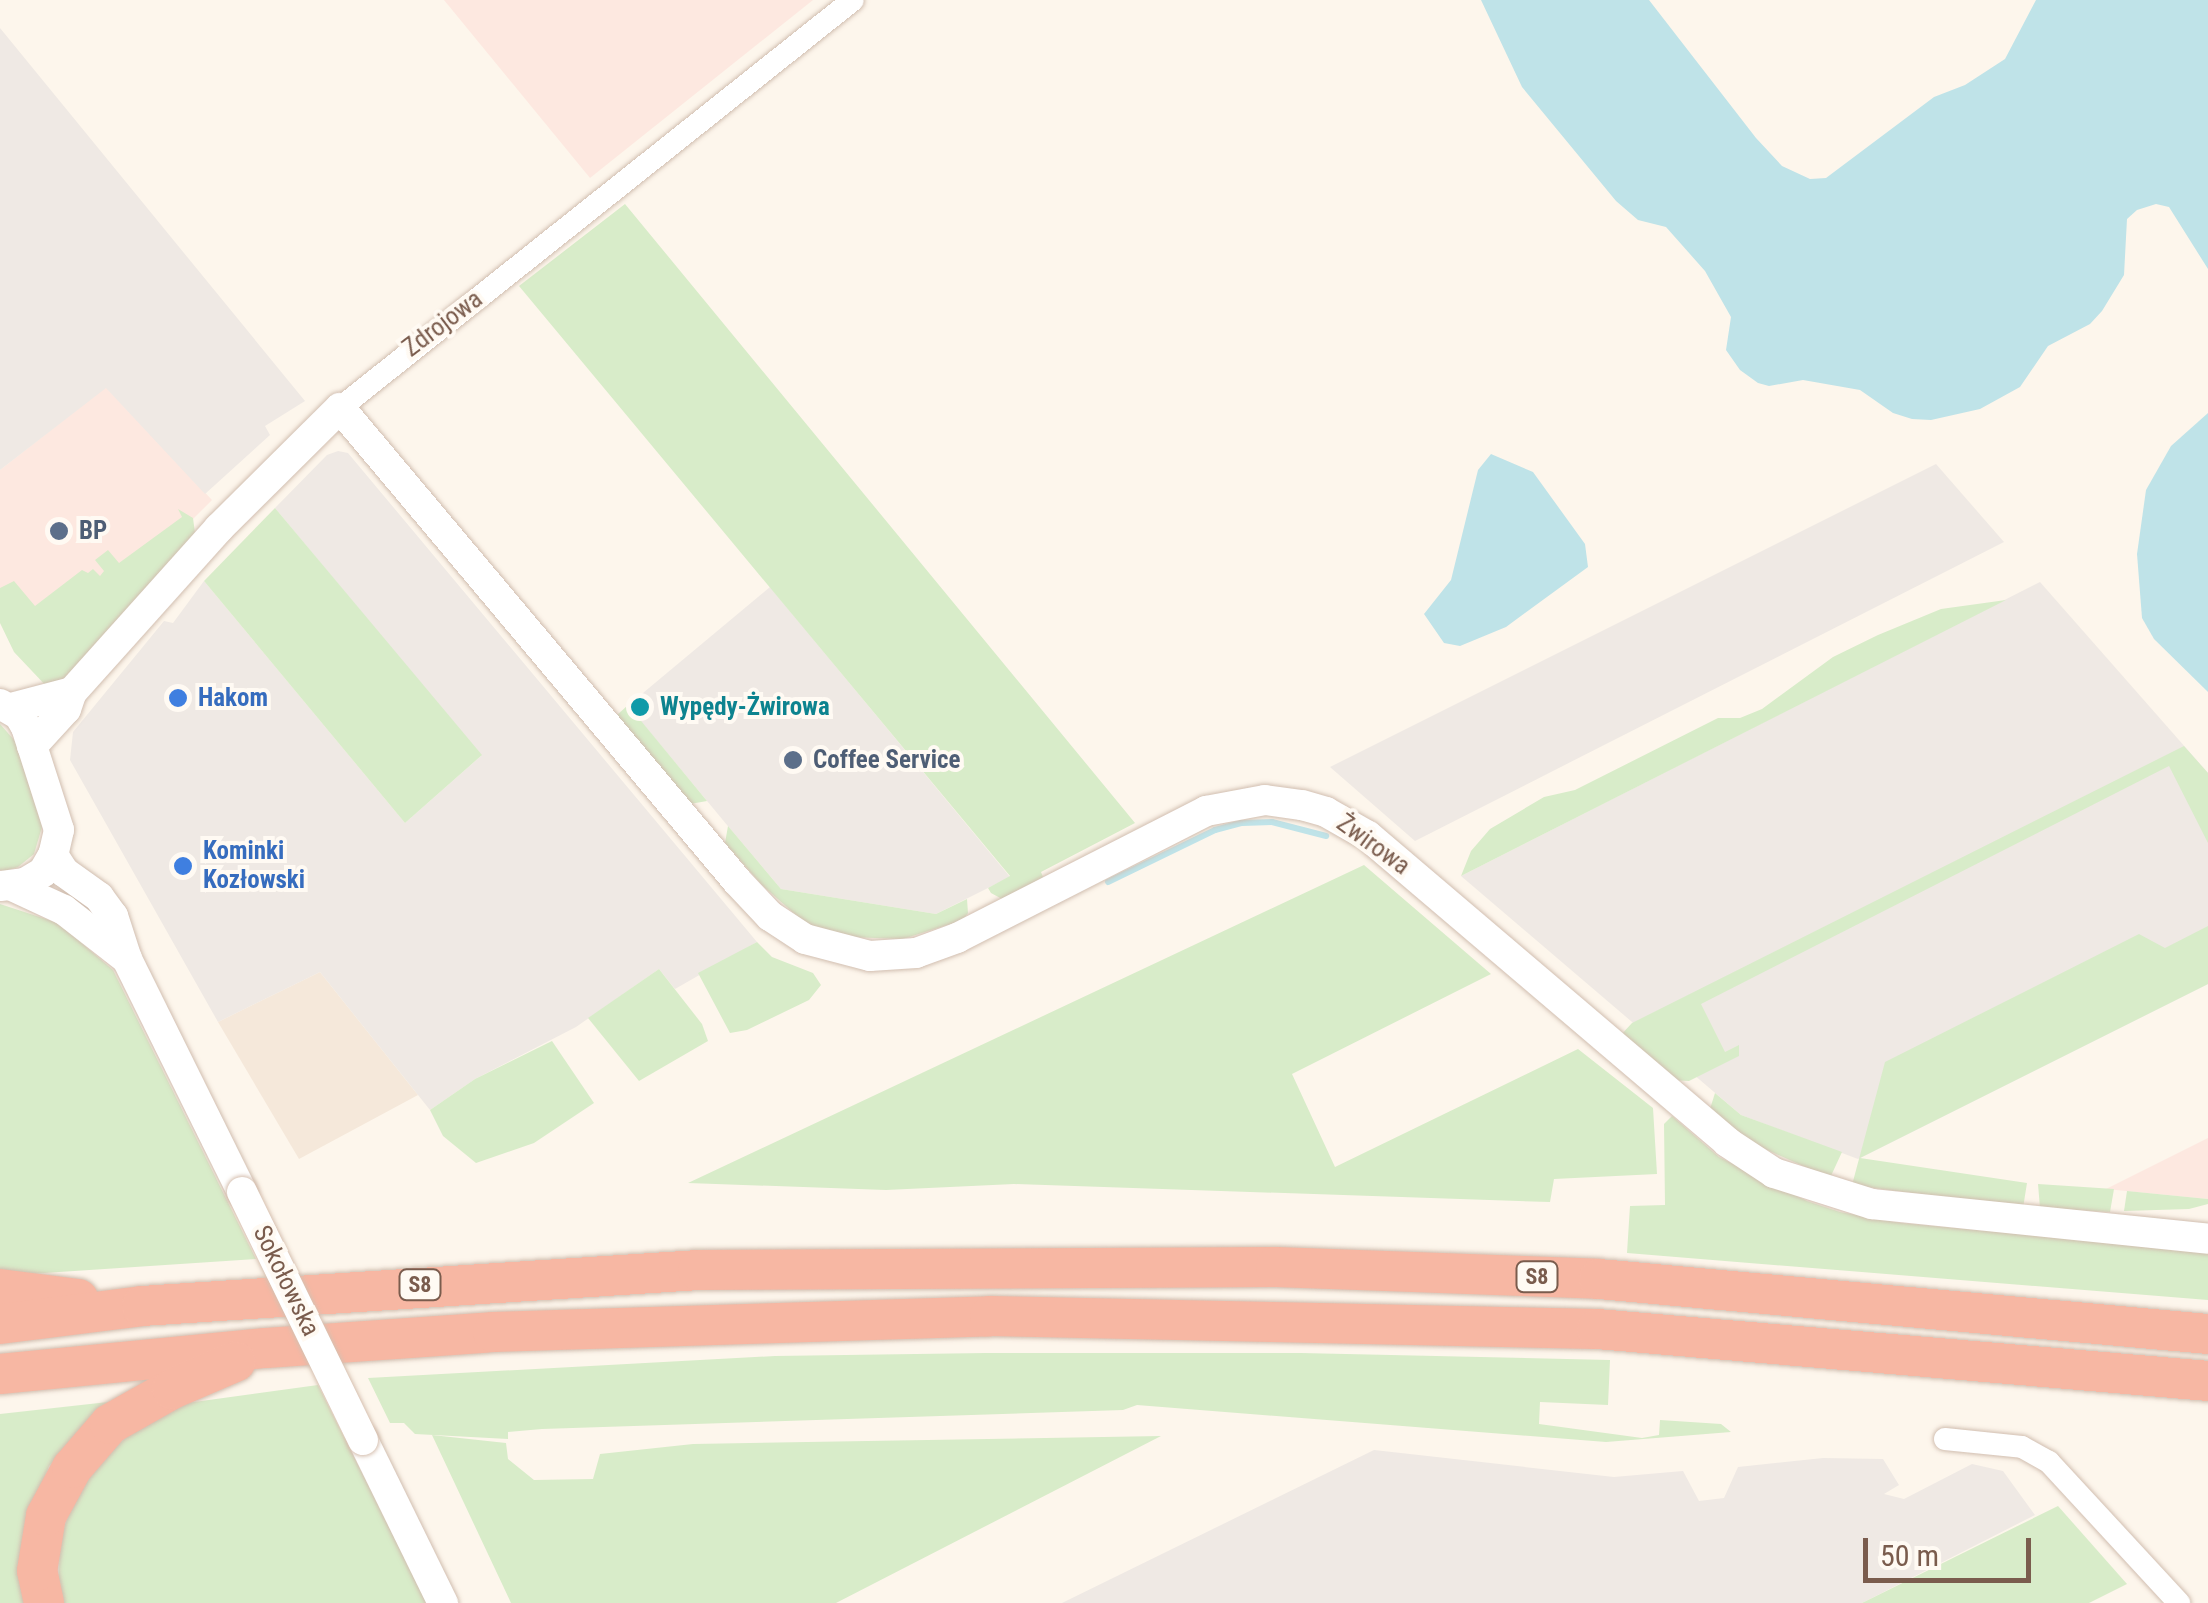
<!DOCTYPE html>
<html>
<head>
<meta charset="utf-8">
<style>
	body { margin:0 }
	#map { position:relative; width:2208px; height:1603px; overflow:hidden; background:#fdf6ec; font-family:"Roboto Condensed",sans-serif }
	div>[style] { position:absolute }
	.residential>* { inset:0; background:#f5e8da }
	.commercial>* { inset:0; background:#fde8e0 }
	.industrial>* { inset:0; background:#efe9e4 }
	.green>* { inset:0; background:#d8ecc9 }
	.water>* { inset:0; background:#bfe3e8 }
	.stream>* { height:6px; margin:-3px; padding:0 3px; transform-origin:3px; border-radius:3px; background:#bfe3e8 }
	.roads { filter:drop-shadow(0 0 2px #d1beb0) drop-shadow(0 0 2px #d1beb0) }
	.street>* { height:22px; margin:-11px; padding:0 11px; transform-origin:11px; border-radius:11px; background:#fff }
	.secondary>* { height:30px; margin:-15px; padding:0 15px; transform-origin:15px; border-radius:15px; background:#fff }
	.highway>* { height:40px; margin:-20px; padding:0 20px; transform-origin:20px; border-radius:20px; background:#f7b7a3 }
	.bridges { filter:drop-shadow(0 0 2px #d6c0b0) drop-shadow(0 0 2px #d6c0b0) }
	.secondary-bridge>* { height:30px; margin:-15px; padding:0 15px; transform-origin:15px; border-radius:15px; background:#fff }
	.dots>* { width:28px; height:28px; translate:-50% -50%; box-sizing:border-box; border:5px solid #fffaf3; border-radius:50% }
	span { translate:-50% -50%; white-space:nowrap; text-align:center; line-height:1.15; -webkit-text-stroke:8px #fffaf3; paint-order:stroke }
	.shield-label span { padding:2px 8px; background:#fffaf3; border:2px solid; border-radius:8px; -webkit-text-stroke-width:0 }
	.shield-label { font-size:22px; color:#7a5c4d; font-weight:700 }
	.street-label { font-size:25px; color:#7a5c4d }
	.service-label { font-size:25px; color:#4e5e75; font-weight:700 }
	.left { translate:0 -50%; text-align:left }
	.shop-label { font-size:25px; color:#366cbe; font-weight:700 }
	.culture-label { font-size:25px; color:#0d838f; font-weight:700 }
	.scale { position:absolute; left:1863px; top:1538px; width:168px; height:45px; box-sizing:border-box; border:5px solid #7a5c4d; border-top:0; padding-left:12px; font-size:30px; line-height:35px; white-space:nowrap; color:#7a5c4d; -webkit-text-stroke:8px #fffaf3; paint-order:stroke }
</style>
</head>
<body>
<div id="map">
	<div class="residential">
		<div style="clip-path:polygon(320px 972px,418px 1095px,299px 1159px,218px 1022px)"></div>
	</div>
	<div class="commercial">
		<div style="clip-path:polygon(444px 0,813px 0,590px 178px)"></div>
		<div style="clip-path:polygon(106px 387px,212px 500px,169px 543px,96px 632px,0 623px,0 470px)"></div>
		<div style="clip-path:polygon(2208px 1138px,2208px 1199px,2106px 1189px)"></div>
	</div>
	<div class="industrial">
		<div style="clip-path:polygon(0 28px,305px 401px,265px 426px,270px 435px,205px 494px,106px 388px,0 470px)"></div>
		<div style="clip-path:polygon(338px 451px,348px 453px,757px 942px,675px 989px,659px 969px,576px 1027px,475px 1079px,430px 1110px,320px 972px,218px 1022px,70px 760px,73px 732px,164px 621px,173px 623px,204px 581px,405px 823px,481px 756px,275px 508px,327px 455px)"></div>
		<div style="clip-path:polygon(1936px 464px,2004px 542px,1415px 841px,1330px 767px)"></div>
		<div style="clip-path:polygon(2040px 582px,2208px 773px,2208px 984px,1858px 1159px,1741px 1115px,1461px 876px)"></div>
		<div style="clip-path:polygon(770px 587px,1010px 877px,936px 914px,781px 889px,727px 825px,639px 719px,631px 703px)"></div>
		<div style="clip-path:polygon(1374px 1450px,1614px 1477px,1683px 1471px,1699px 1501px,1724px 1498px,1738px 1467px,1823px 1458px,1883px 1459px,1899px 1485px,1884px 1494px,1904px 1499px,1972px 1464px,2003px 1471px,2035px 1515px,1862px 1603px,1062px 1603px)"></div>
	</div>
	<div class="green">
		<div style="clip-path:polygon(625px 204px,1126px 812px,1135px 823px,1041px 872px,1045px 882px,1002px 899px,991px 893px,988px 888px,1010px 876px,519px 286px)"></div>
		<div style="clip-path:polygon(275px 508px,482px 755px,405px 823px,204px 581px)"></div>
		<div style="clip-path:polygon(178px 509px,193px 518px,195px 533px,69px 675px,49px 689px,14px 652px,0 623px,0 588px,14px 581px,35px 606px,82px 570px,88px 573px,93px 569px,100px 576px,104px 571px,95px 560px,108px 550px,119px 563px,182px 517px)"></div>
		<div style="clip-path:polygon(2006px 600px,1461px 876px,1471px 851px,1490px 829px,1544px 797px,1575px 790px,1718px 718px,1740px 718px,1762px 709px,1833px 657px,1878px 635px,1941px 609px)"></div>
		<div style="clip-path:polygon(628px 705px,707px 801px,690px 804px,616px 716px)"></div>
		<div style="clip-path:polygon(0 724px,15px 741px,42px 827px,34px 854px,18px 867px,5px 871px,0 870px)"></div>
		<div style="clip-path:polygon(2184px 746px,2208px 773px,2208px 843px,2169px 766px,1701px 1004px,1725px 1052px,1739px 1045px,1739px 1056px,1689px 1081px,1671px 1080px,1620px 1036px,1632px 1023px)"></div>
		<div style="clip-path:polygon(728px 826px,781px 889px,936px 914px,967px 899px,968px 913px,963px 920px,903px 939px,848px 937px,805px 923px,761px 884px,725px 843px)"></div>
		<div style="clip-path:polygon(1364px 865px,1491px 974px,1292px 1074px,1335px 1167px,1578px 1049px,1653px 1108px,1657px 1174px,1554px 1179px,1550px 1202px,1014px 1184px,886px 1190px,688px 1183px)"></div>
		<div style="clip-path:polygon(0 904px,58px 923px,113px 970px,256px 1259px,29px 1274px,0 1272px)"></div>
		<div style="clip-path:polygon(2208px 926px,2208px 984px,1860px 1158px,2027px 1183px,2023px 1208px,1852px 1185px,1885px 1062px,2139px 934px,2165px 948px)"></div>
		<div style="clip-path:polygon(757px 942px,772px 957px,813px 973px,821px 985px,809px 1000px,747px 1030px,730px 1033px,698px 973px)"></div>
		<div style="clip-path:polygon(659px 969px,702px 1024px,708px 1041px,639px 1081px,588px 1018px)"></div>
		<div style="clip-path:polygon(552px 1041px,594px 1103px,534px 1143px,476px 1163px,443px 1136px,430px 1110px,475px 1079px)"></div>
		<div style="clip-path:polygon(1715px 1093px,1741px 1115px,1842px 1152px,1830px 1178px,1754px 1144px,1710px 1109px)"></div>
		<div style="clip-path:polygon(1672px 1116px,1719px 1157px,1807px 1201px,1840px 1212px,1901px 1223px,2208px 1251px,2208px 1300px,1627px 1253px,1630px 1206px,1665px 1205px,1664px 1124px)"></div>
		<div style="clip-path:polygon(2038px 1184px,2114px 1189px,2110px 1212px,2040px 1208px)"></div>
		<div style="clip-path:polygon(2127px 1191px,2208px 1199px,2208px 1204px,2189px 1209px,2124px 1211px)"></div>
		<div style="clip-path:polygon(986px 1353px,1301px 1353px,1610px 1360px,1608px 1405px,1540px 1402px,1539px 1424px,1642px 1438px,1659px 1435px,1660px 1420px,1721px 1424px,1731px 1432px,1606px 1442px,1137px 1405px,1123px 1410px,542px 1429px,508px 1432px,508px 1439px,415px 1434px,404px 1423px,390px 1423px,368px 1378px,775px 1356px)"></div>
		<div style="clip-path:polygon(318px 1385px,427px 1603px,58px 1603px,60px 1539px,82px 1477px,139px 1426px,187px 1403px)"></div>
		<div style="clip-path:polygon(108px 1402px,49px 1466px,32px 1509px,25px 1603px,0 1603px,0 1414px)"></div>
		<div style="clip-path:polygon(432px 1435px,506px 1443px,508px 1459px,534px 1480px,593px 1479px,600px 1454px,693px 1444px,1161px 1436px,836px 1603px,511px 1603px)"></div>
		<div style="clip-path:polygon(2058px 1506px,2127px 1584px,2089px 1603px,1862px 1603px)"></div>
	</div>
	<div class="water">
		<div style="clip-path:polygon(1481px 0,1649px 0,1756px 138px,1782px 166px,1810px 179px,1826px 178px,1934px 97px,1965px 85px,2005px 59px,2036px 0,2208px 0,2208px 269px,2169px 207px,2156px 204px,2137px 210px,2127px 219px,2124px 275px,2102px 311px,2090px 324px,2048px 346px,2020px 387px,1980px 409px,1931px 420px,1912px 419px,1893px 413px,1860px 390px,1803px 380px,1769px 386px,1758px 383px,1740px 370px,1726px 350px,1731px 317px,1705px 271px,1666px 227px,1638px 220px,1616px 201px,1522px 87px)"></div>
		<div style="clip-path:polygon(2208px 413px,2208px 692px,2154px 639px,2142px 618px,2137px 554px,2146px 490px,2171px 446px)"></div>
		<div style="clip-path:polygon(1491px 454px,1533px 472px,1585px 544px,1588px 567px,1506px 627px,1460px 646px,1444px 643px,1424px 614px,1451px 580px,1478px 470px)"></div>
	</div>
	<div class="stream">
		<div style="left:1108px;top:882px;width:119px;rotate:-25.9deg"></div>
		<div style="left:1215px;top:830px;width:28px;rotate:-15deg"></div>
		<div style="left:1242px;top:823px;width:30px;rotate:-2deg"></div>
		<div style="left:1272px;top:822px;width:56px;rotate:14.5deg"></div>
	</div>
	<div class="roads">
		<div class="street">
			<div style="left:340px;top:408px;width:655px;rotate:-38.5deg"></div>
			<div style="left:1945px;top:1439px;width:77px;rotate:5.9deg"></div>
			<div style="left:2022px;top:1447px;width:31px;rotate:29deg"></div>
			<div style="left:2049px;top:1462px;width:192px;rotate:47.3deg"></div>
		</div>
		<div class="secondary">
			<div style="left:0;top:704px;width:22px;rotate:30deg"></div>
			<div style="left:19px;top:715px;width:14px;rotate:60deg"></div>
			<div style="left:26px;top:727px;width:108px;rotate:72.2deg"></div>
			<div style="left:59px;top:830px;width:26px;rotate:103deg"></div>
			<div style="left:53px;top:855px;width:20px;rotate:120deg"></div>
			<div style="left:43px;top:872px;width:21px;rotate:149deg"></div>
			<div style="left:25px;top:883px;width:25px;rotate:173deg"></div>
			<div style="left:11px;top:708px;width:63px;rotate:-14.7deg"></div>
			<div style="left:32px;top:746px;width:50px;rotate:-47.4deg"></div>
			<div style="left:66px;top:709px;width:18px;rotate:-71deg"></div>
			<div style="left:72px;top:692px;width:220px;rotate:-48.1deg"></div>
			<div style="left:219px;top:528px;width:170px;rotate:-44.8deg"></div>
			<div style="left:340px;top:408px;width:618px;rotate:49.99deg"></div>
			<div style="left:737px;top:881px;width:48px;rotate:46.7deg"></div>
			<div style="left:770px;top:916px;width:42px;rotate:33.3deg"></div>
			<div style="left:805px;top:939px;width:67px;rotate:14.7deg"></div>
			<div style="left:870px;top:956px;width:46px;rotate:-3.7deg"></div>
			<div style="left:916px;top:953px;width:44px;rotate:-20.1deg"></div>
			<div style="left:957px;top:938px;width:280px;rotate:-27deg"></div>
			<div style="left:1206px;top:811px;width:60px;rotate:-10.6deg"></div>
			<div style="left:1265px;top:800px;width:37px;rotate:8deg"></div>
			<div style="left:1302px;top:805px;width:25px;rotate:16deg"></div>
			<div style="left:1326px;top:812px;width:48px;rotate:29.7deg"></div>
			<div style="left:1368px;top:836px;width:472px;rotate:40.4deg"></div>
			<div style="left:1727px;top:1142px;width:56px;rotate:33.4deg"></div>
			<div style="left:1774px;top:1173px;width:103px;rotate:17.6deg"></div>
			<div style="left:1872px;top:1204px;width:338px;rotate:5.9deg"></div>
			<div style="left:53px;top:855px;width:20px;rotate:57deg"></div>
			<div style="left:64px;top:872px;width:43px;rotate:35.5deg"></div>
			<div style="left:99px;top:897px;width:24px;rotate:54deg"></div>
			<div style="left:113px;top:916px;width:45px;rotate:72deg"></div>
			<div style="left:127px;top:959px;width:260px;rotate:63.7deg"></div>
			<div style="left:12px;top:886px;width:57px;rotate:24.8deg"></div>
			<div style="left:64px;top:910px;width:80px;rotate:37.9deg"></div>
			<div style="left:363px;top:1440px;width:182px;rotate:63.9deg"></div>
		</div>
		<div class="highway">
			<div style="left:0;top:1289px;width:79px;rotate:7.3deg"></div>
			<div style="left:0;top:1324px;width:143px;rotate:-7.2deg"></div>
			<div style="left:142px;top:1306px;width:557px;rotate:-3.7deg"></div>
			<div style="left:698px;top:1270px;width:578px;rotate:-0.3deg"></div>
			<div style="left:1276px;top:1267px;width:323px;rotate:2.1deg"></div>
			<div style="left:1599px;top:1279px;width:611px;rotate:5.16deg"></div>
			<div style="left:0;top:1374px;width:267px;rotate:-5.6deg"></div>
			<div style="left:266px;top:1348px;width:228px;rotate:-4deg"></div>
			<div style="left:493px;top:1332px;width:497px;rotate:-1.8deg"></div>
			<div style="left:990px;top:1316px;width:607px;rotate:1.23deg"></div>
			<div style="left:1597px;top:1329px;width:613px;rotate:4.86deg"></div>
			<div style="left:44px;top:1603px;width:33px;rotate:-102deg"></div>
			<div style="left:37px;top:1571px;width:56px;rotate:-80.7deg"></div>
			<div style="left:46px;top:1516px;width:55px;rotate:-61.6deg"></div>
			<div style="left:72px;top:1468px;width:58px;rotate:-49.2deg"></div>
			<div style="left:110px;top:1424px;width:71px;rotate:-29.4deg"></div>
			<div style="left:172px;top:1389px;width:69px;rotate:-23.2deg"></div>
		</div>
	</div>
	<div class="bridges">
		<div class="secondary-bridge">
			<div style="left:242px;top:1192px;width:276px;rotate:64deg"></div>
		</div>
	</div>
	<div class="dots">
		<div style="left:59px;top:531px;background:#5c6f8a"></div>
		<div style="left:178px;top:698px;background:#3f7fe0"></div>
		<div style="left:640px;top:707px;background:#0f9aa8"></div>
		<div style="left:793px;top:760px;background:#5c6f8a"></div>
		<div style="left:183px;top:866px;background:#3f7fe0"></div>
	</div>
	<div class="shield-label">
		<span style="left:1537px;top:1277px">S8</span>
		<span style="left:420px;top:1285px">S8</span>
	</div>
	<div class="street-label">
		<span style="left:443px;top:324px;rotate:-37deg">Zdrojowa</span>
		<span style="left:1373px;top:845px;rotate:36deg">Żwirowa</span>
		<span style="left:286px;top:1281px;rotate:64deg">Sokołowska</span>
	</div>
	<div class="service-label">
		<span class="left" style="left:79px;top:531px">BP</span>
		<span class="left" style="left:813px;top:760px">Coffee Service</span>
	</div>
	<div class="shop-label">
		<span class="left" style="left:198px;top:698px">Hakom</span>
		<span class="left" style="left:203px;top:866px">Kominki<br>Kozłowski</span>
	</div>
	<div class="culture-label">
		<span class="left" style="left:660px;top:707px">Wypędy-Żwirowa</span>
	</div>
	<div class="scale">50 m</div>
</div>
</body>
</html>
